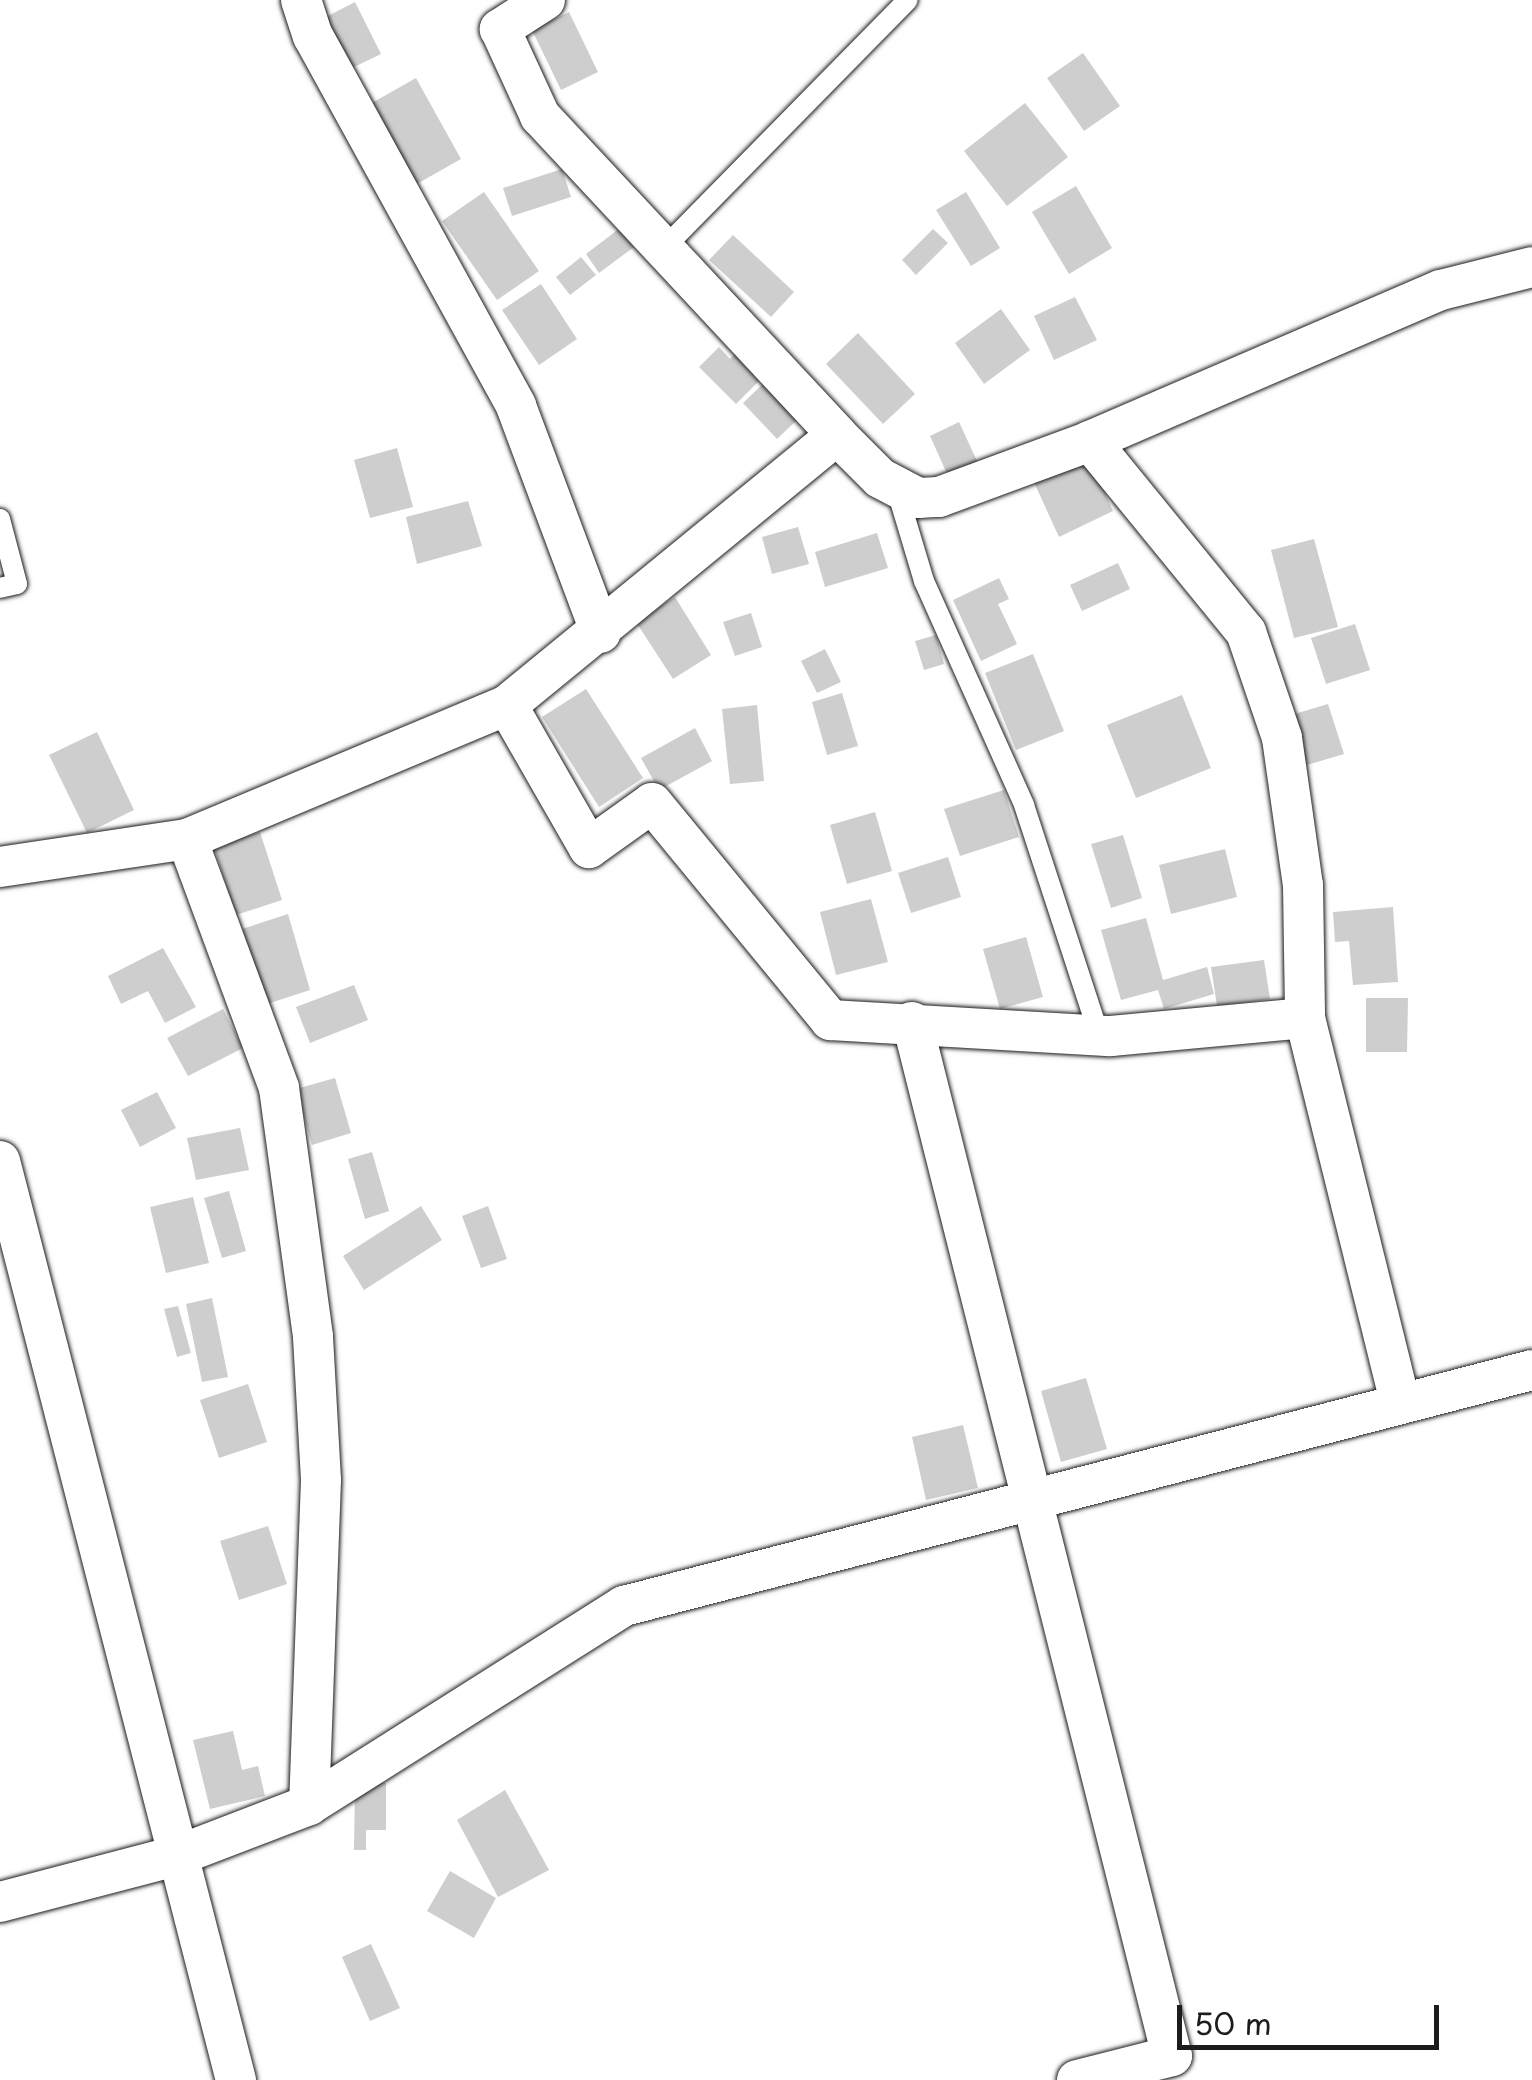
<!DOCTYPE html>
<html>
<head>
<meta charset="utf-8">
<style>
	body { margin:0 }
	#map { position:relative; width:1532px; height:2080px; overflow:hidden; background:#fff; font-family:"Playpen Sans",sans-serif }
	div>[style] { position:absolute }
	.building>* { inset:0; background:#cecece }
	.roads { filter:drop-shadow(0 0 2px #1c1c1c) drop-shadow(0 0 2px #1c1c1c) }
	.lane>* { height:20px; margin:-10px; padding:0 10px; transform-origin:10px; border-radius:10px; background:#fff }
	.street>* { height:40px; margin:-20px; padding:0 20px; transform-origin:20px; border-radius:20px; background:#fff }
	span { translate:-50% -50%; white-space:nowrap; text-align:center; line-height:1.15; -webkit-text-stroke:9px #fff; paint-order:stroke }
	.scale { position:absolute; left:1177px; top:2005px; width:262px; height:45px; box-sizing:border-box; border:5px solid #1c1c1c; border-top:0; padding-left:12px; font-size:30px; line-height:35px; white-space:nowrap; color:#1c1c1c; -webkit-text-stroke:8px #fff; paint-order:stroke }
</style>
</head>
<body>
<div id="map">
	<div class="building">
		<div style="clip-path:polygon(355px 2px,381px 54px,350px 69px,324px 18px)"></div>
		<div style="clip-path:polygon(569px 12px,598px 72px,561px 90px,532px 30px)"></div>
		<div style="clip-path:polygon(1083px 53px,1120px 106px,1084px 131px,1047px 78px)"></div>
		<div style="clip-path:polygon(416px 78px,461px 159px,415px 185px,370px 104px)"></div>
		<div style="clip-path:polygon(1025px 103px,1068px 157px,1007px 206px,964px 151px)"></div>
		<div style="clip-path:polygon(562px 169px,571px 197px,512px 216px,503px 188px)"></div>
		<div style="clip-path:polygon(1076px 186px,1112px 248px,1069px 274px,1032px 212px)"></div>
		<div style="clip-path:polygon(484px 192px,539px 271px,497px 300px,442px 221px)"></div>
		<div style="clip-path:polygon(966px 192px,1000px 248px,971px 266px,936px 210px)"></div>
		<div style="clip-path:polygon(620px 228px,634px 247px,599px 273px,586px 254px)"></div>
		<div style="clip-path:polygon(933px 229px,948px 243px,916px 275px,902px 260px)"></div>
		<div style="clip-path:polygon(733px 235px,794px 292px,771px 317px,709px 260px)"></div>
		<div style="clip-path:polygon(581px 257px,596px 275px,570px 295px,556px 277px)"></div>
		<div style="clip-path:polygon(541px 284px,577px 339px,539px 365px,502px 310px)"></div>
		<div style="clip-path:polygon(1075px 297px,1097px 340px,1054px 360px,1034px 316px)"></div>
		<div style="clip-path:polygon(1001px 309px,1030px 350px,984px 384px,955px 343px)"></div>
		<div style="clip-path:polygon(858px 333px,915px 394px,883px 424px,826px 364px)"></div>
		<div style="clip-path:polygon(719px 347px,730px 359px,738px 350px,764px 376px,736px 404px,699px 367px)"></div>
		<div style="clip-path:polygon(766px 381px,800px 417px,777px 439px,743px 403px)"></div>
		<div style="clip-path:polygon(959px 422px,978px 463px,948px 476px,930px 436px)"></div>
		<div style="clip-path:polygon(397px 448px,413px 507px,370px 518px,354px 460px)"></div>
		<div style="clip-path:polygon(1088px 455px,1113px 511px,1059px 537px,1033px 480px)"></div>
		<div style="clip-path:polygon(468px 501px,482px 546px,417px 564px,406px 517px)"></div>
		<div style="clip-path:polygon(798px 527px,809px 564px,772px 574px,762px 537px)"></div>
		<div style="clip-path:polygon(877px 533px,888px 568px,825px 587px,815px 552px)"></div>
		<div style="clip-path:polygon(1314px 539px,1338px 627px,1294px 638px,1271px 550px)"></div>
		<div style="clip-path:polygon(1118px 563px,1130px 589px,1082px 611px,1070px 585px)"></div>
		<div style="clip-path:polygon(999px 578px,1009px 599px,998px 604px,1017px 644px,981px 661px,953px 600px)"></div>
		<div style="clip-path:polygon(675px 597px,711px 655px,673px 679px,636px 622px)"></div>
		<div style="clip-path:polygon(751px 613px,762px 647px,735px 656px,723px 622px)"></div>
		<div style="clip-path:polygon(1355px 624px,1370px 670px,1326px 684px,1311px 638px)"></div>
		<div style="clip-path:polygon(936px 635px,944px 664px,924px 670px,915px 641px)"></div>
		<div style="clip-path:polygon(825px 649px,841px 682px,817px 693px,801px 661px)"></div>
		<div style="clip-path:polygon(1033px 654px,1064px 731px,1016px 750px,985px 673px)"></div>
		<div style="clip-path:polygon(586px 689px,643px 778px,599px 807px,542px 717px)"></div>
		<div style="clip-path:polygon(842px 693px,858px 746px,827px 755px,812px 702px)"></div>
		<div style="clip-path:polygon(1182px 695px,1211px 768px,1136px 798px,1107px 725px)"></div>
		<div style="clip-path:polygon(1328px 704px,1344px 754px,1307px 765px,1291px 715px)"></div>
		<div style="clip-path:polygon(757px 705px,764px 781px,730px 784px,722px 709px)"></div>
		<div style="clip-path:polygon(695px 728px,712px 761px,659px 790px,641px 758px)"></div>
		<div style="clip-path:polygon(97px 732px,134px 810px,87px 833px,49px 755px)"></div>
		<div style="clip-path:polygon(1004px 790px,1019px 837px,960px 856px,944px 809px)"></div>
		<div style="clip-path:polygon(875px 812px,892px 871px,847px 884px,830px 825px)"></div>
		<div style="clip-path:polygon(260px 832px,282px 900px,236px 915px,214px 847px)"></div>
		<div style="clip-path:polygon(1123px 835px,1142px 898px,1111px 908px,1091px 844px)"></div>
		<div style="clip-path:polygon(1225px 849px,1237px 897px,1171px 914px,1159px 865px)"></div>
		<div style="clip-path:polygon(948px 857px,961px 897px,911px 913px,898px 873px)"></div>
		<div style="clip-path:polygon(871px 899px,888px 962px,836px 975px,820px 912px)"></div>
		<div style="clip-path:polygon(1393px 907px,1398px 982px,1353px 985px,1349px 941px,1335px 942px,1333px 912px)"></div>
		<div style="clip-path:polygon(288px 914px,310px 990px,267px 1004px,242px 929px)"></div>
		<div style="clip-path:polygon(1146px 918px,1163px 980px,1207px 967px,1214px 994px,1164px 1009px,1158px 990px,1121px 1000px,1101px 930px)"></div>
		<div style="clip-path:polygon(1026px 937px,1043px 997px,1000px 1009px,983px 949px)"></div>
		<div style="clip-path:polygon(163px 948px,196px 1007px,165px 1023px,148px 991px,121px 1004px,108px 976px)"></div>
		<div style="clip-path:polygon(1264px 960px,1270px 999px,1217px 1006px,1211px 967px)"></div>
		<div style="clip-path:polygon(354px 985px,368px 1020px,310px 1043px,296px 1007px)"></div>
		<div style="clip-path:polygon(1366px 998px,1408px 998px,1407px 1052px,1366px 1052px)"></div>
		<div style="clip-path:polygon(223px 1009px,243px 1048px,188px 1076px,167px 1038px)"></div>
		<div style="clip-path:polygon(335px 1078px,351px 1133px,312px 1145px,296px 1089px)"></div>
		<div style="clip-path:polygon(157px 1092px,176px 1128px,140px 1147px,121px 1110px)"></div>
		<div style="clip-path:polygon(240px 1128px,249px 1170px,196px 1180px,187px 1138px)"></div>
		<div style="clip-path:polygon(372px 1152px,389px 1211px,365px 1219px,348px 1159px)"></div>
		<div style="clip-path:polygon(229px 1191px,246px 1251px,222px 1258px,204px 1198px)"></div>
		<div style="clip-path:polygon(193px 1197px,209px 1263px,166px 1273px,150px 1207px)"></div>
		<div style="clip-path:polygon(421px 1206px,442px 1240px,364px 1290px,343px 1256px)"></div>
		<div style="clip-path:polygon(488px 1206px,507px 1259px,481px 1268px,462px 1216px)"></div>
		<div style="clip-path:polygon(212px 1298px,228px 1377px,202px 1382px,186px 1304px)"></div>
		<div style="clip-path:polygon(178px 1306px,191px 1353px,177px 1357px,164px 1309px)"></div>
		<div style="clip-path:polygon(1086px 1378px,1107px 1449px,1061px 1462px,1041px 1391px)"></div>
		<div style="clip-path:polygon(248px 1384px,267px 1442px,219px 1458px,200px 1400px)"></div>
		<div style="clip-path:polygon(963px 1425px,978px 1488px,926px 1500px,912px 1437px)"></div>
		<div style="clip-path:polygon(268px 1526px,287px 1584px,239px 1600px,220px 1541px)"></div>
		<div style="clip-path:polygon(233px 1731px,242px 1770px,258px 1766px,265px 1796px,210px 1809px,193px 1740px)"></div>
		<div style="clip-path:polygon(355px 1783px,386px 1783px,386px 1830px,366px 1830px,366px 1850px,354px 1850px)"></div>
		<div style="clip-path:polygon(505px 1790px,549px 1870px,498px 1897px,457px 1820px)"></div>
		<div style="clip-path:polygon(450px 1871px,496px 1898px,474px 1938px,427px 1911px)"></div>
		<div style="clip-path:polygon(371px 1944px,400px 2008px,370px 2021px,342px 1957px)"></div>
	</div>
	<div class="roads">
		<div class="lane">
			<div style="left:663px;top:249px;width:349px;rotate:-45.5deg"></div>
			<div style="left:897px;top:491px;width:94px;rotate:73.3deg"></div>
			<div style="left:924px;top:581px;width:245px;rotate:65.9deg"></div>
			<div style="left:1024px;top:805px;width:242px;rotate:71.9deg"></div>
			<div style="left:0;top:519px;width:67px;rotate:75.3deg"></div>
			<div style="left:17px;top:584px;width:17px;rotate:167deg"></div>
		</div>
		<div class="street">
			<div style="left:301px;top:0;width:38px;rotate:72deg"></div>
			<div style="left:313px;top:36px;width:422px;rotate:61.2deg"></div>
			<div style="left:516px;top:406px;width:242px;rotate:69.5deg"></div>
			<div style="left:545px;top:0;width:54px;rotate:147.2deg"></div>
			<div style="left:500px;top:29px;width:96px;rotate:65.3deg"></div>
			<div style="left:540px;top:116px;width:436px;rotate:47deg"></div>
			<div style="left:837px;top:435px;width:61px;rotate:45deg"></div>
			<div style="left:880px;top:478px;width:43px;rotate:27.8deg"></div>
			<div style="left:918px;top:498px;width:21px;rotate:-3deg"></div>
			<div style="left:939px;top:497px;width:161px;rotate:-20.3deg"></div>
			<div style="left:1090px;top:441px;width:382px;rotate:-23.3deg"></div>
			<div style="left:1441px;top:290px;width:94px;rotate:-14.2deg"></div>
			<div style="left:1090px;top:441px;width:247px;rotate:50.8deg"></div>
			<div style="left:1246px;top:632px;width:112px;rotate:71.2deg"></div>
			<div style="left:1282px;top:738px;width:148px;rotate:81.9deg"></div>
			<div style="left:1303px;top:885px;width:133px;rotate:89.1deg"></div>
			<div style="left:1305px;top:1018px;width:397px;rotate:76.1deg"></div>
			<div style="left:507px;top:705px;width:165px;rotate:60.2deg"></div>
			<div style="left:589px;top:848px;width:77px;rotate:-35.5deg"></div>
			<div style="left:652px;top:803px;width:281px;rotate:50.6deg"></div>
			<div style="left:830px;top:1020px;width:281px;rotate:3.3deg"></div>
			<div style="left:1111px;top:1036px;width:195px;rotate:-5.3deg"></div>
			<div style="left:187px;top:839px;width:265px;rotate:69.7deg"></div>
			<div style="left:279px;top:1088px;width:251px;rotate:82.2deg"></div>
			<div style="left:313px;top:1337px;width:143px;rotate:86.8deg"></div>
			<div style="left:321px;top:1480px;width:325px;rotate:92.1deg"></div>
			<div style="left:0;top:867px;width:189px;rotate:-8.5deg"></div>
			<div style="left:187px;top:839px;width:347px;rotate:-22.7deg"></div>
			<div style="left:507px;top:705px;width:426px;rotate:-39.3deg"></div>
			<div style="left:912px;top:1022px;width:1066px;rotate:75.89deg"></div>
			<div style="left:1172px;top:2056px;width:98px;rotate:165.8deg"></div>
			<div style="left:0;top:1161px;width:949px;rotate:75.6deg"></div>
			<div style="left:0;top:1902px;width:185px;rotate:-14.7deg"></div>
			<div style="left:179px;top:1855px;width:139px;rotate:-21deg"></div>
			<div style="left:309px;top:1805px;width:373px;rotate:-32.3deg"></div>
			<div style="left:624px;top:1606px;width:938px;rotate:-14.57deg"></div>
		</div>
	</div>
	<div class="scale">50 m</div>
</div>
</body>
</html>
